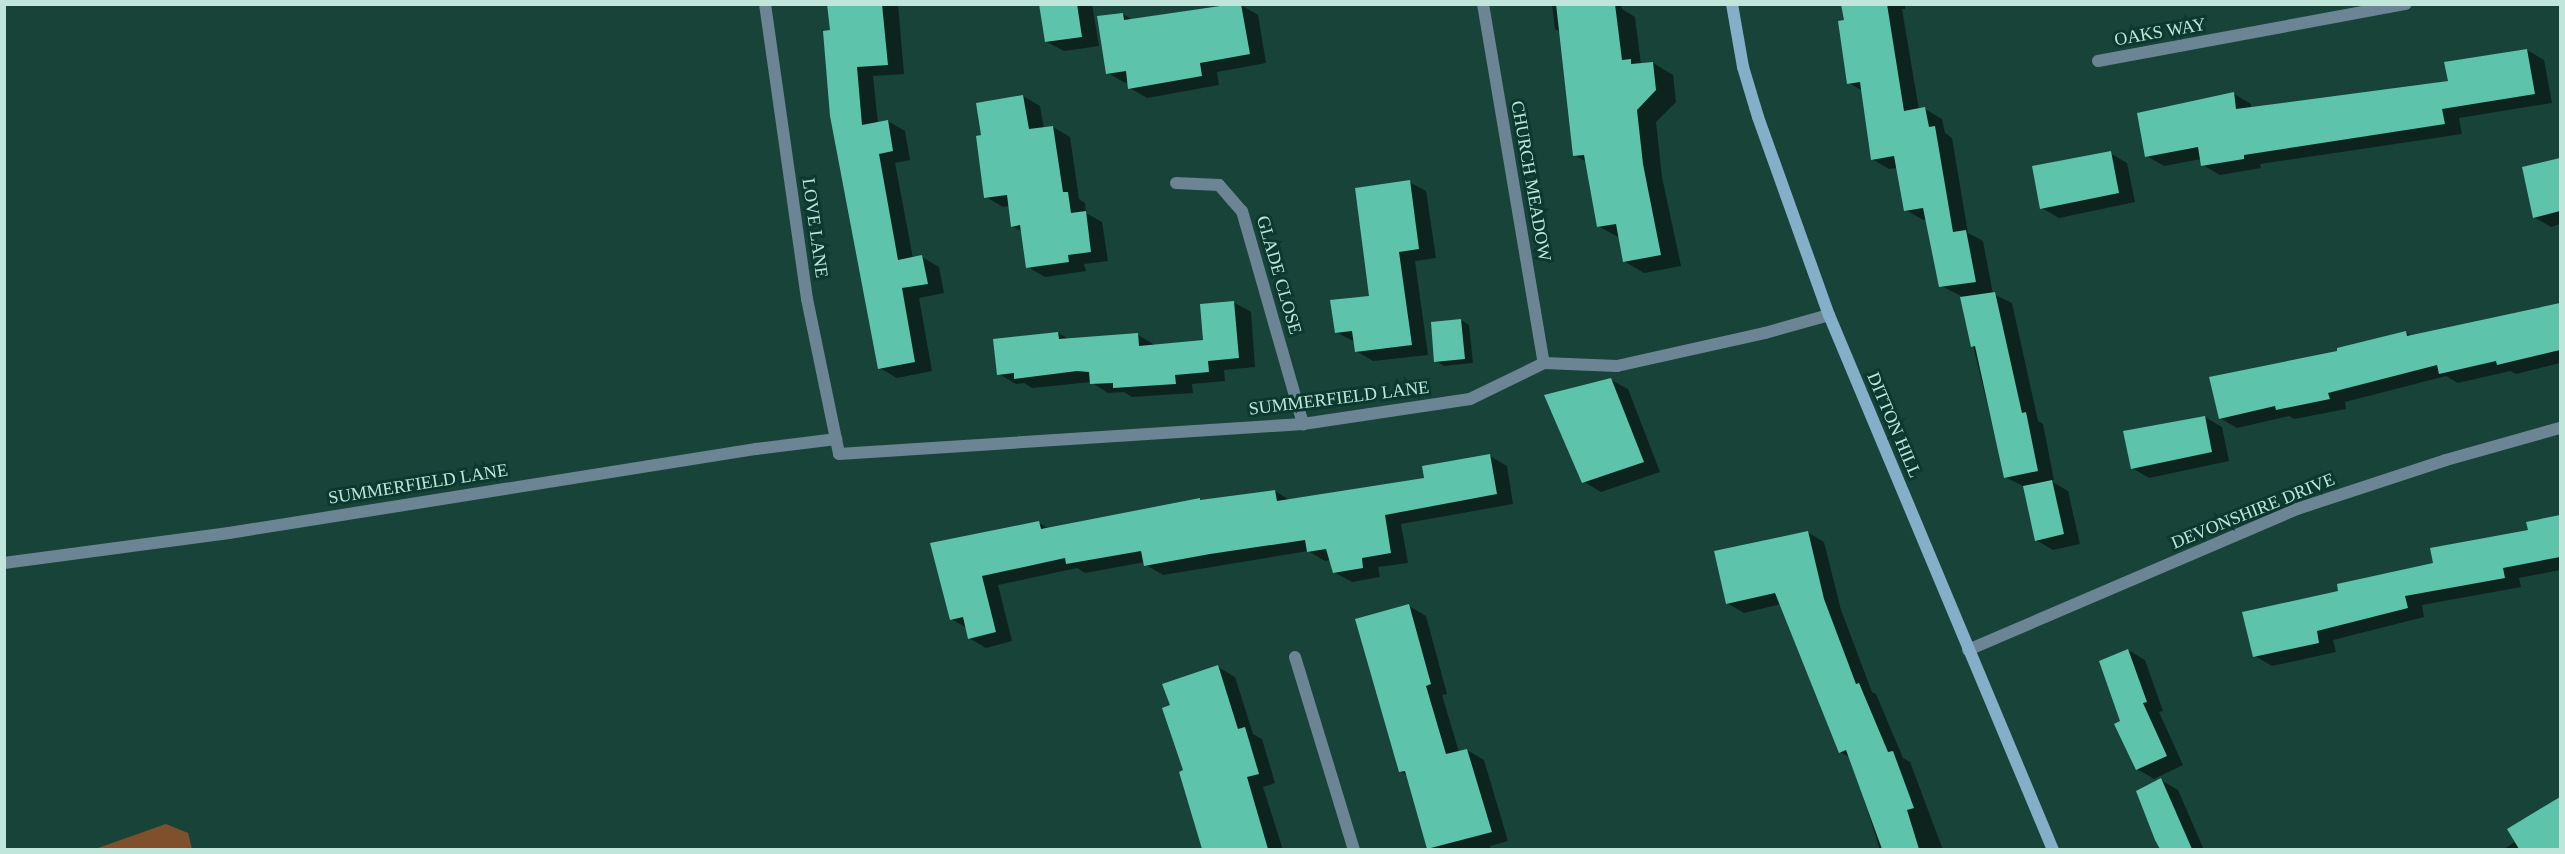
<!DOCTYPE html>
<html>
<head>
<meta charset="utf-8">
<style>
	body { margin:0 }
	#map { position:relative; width:2565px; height:854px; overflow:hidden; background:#184339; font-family:"Times New Roman",serif }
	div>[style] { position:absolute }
	.green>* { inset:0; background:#804f2c }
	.shadow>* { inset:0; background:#0007 }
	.building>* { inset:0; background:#5dc3ab }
	.street>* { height:12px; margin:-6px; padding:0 6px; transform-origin:6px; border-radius:6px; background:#6b8595 }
	.secondary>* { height:12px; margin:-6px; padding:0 6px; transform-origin:6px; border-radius:6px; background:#85aec8 }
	span { translate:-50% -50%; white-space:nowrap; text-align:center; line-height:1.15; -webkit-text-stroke:6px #0c392f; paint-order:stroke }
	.street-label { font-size:18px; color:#c0e6db }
	.frame { position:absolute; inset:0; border:6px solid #c0e6db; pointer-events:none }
</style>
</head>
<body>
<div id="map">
	<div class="green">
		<div style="clip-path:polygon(166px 824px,188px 833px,192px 849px,95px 849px)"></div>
	</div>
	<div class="shadow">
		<div style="clip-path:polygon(829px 4px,898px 4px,904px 74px,873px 76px,878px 123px,888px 121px,905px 131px,910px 160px,895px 163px,913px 258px,922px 257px,939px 267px,944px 293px,919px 298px,932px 371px,897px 378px,880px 368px)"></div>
		<div style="clip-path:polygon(1041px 4px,1092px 4px,1099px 46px,1064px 51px,1047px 42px)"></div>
		<div style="clip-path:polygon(1552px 4px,1621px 4px,1622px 9px,1635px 17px,1641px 64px,1653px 63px,1673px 75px,1676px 102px,1656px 122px,1662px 177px,1681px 266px,1644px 273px,1624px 261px,1620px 238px,1598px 226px,1587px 162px,1574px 155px,1561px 32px,1555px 29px)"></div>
		<div style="clip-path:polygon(1843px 4px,1905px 4px,1905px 9px,1902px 9px,1919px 110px,1925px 109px,1942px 119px,1945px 133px,1952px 138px,1968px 233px,1983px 241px,1993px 294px,2012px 303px,2038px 421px,2043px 424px,2054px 480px,2051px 481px,2068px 491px,2080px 544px,2053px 550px,2036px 540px,2025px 487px,2005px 477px,1961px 296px,1941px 286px,1927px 219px,1923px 220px,1906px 210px,1898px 168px,1889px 169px,1872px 159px,1863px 91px,1849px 83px)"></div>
		<div style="clip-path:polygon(1241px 5px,1258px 15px,1266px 63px,1217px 72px,1219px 85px,1147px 98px,1130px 88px,1129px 82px,1125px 83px,1108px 73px,1123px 14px,1133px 20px)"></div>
		<div style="clip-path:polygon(2527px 50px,2544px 60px,2552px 103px,2459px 118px,2462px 134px,2260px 164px,2261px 168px,2220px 175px,2203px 165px,2201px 159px,2164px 166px,2147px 156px,2234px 94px,2251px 104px,2251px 109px,2450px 82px)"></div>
		<div style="clip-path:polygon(1023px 96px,1040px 106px,1044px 129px,1053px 127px,1070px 137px,1079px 199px,1085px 203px,1086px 213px,1102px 222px,1108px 261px,1084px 264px,1086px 271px,1045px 277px,1028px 267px,1023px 232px,1012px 226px,1010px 206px,1003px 207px,986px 197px,983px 137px)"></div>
		<div style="clip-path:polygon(2110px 153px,2127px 163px,2135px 202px,2059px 218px,2042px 208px)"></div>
		<div style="clip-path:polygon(2560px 160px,2560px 224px,2551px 227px,2534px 217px,2524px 169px)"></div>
		<div style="clip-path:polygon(1409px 182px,1426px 191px,1436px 258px,1415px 261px,1428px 355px,1373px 361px,1356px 351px,1355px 342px,1336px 332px,1371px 297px)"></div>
		<div style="clip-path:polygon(1233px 302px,1251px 312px,1255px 367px,1224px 370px,1225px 381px,1192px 384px,1193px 393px,1132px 397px,1124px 392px,1108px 393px,1091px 382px,1032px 388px,1024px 383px,1016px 384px,999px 374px,1058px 333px,1069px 339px,1138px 335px,1155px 345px,1205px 341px)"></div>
		<div style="clip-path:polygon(2560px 305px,2560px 363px,2516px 374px,2510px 371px,2458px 383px,2446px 376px,2345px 402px,2346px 409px,2294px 419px,2289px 416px,2237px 428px,2220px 418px,2339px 352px,2406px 332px,2413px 337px)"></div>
		<div style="clip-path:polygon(1461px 320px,1469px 325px,1473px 363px,1444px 366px,1436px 361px)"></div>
		<div style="clip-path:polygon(1611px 380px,1628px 389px,1660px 472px,1601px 492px,1584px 482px)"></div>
		<div style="clip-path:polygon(2205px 417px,2222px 427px,2229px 461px,2149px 478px,2132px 468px)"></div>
		<div style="clip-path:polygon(1490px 456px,1507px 466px,1513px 504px,1401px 524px,1408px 563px,1378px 567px,1380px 577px,1352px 582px,1334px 572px,1331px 560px,1325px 561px,1308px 551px,1163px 575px,1146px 565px,1145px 562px,1085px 573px,1077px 568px,998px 585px,1012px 641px,986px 648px,969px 638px,967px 628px,951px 619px,932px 544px,1039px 523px,1049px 529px,1200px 500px,1203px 502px,1275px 491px,1291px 501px,1426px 479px)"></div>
		<div style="clip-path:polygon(2560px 517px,2560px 570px,2519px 578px,2521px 587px,2422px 605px,2424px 617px,2333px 640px,2336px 652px,2272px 666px,2255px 656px,2340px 593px,2435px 564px,2530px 531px,2528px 523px)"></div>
		<div style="clip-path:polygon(1807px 532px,1824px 542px,1841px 610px,1872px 692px,1876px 694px,1903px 758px,1910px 762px,1943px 850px,1880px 850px,1851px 758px,1840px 752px,1781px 604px,1744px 613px,1727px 603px)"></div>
		<div style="clip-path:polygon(1409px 606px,1426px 616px,1447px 694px,1442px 695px,1459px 752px,1467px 750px,1484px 760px,1508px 841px,1490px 846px,1491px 850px,1428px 848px,1408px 776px,1400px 771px)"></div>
		<div style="clip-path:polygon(2128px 650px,2145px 660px,2163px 711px,2159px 712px,2183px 765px,2154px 779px,2137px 769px,2122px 722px)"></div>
		<div style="clip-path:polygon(1218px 667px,1235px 677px,1253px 734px,1262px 739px,1275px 783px,1263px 787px,1283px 850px,1228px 850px,1228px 847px,1218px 850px,1201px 840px,1172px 706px)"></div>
		<div style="clip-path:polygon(2161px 780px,2178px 790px,2204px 850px,2161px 850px,2138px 792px)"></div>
		<div style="clip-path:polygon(2560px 799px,2560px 850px,2503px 850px,2516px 841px,2509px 829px)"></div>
	</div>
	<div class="building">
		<div style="clip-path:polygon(827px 4px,882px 4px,888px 65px,857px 67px,862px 125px,888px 120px,893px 151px,879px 154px,898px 260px,922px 255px,928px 284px,902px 288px,915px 362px,878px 369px,830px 116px,823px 31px,830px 30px)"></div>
		<div style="clip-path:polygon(1039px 4px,1077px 4px,1082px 37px,1045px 42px)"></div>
		<div style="clip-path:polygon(1234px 4px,1241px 4px,1250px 54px,1200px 63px,1202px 76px,1128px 89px,1126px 71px,1106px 74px,1097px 16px,1123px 13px,1124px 20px)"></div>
		<div style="clip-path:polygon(1556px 4px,1615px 4px,1622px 60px,1631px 59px,1631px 64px,1653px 62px,1656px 90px,1637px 110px,1643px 164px,1661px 255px,1623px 262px,1616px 224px,1597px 227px,1584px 155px,1573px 156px)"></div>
		<div style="clip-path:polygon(1841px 4px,1887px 4px,1904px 111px,1925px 107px,1929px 127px,1935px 126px,1953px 232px,1966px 230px,1976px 282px,1939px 287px,1923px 208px,1904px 211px,1894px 156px,1871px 160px,1860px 82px,1847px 84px,1838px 21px,1844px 20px)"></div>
		<div style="clip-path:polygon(2527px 49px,2535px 94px,2442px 109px,2445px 124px,2244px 155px,2244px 159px,2201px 166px,2198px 147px,2145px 157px,2137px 113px,2234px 92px,2236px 109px,2448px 81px,2444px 62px)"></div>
		<div style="clip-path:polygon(1023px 95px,1029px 129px,1053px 126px,1063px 192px,1068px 192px,1071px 213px,1086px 211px,1091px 252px,1068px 255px,1069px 262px,1026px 268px,1020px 225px,1011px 227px,1007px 195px,984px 198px,976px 136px,981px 135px,976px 103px)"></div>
		<div style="clip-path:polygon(2111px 151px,2119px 193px,2040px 209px,2032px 166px)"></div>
		<div style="clip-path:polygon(2560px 158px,2560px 211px,2533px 218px,2522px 167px)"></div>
		<div style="clip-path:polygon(1410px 180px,1419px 249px,1399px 252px,1412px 345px,1355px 352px,1352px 331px,1335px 333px,1330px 300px,1369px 296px,1355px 188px)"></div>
		<div style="clip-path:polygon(1995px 292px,2022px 413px,2026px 412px,2038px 471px,2004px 478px,1975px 346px,1971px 347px,1960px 297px)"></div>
		<div style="clip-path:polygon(1234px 301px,1239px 358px,1208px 361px,1209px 372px,1175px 375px,1176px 384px,1113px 388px,1113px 383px,1090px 384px,1089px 372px,1077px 371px,1014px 379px,1014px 373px,997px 375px,993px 339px,1058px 332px,1059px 339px,1138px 333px,1139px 346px,1203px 340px,1200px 304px)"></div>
		<div style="clip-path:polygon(2560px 303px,2560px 350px,2497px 365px,2496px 361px,2439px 374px,2437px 365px,2328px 393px,2330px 399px,2276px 410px,2275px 406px,2219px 419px,2209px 377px,2337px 351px,2337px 348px,2406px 331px,2407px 336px)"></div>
		<div style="clip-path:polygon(1461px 319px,1465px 359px,1434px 362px,1431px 322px)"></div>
		<div style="clip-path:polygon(1611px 378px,1644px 462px,1582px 483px,1544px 395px)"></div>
		<div style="clip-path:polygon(2205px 416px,2212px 452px,2131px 469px,2123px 431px)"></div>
		<div style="clip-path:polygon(1490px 454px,1497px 494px,1385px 515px,1391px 553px,1362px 558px,1363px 568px,1333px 573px,1326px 549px,1307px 552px,1305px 540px,1210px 554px,1144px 566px,1141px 551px,1066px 564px,1065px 558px,982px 576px,996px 632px,968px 639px,963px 617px,950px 620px,930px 543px,1039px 521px,1041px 529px,1200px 498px,1200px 500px,1275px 490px,1277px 501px,1424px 478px,1422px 466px)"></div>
		<div style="clip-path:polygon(2052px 480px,2064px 534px,2035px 541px,2023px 486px)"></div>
		<div style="clip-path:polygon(2560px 515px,2560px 557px,2503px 568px,2505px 578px,2405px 596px,2408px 608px,2317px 631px,2319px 643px,2253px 657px,2242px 612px,2338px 591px,2337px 584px,2433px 563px,2430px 548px,2528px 530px,2526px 522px)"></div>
		<div style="clip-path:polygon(1808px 531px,1824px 599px,1856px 684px,1859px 683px,1888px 752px,1893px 751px,1914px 808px,1907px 810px,1919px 849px,1882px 849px,1846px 750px,1839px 753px,1775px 593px,1726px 604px,1714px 551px)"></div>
		<div style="clip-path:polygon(1409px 604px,1431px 684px,1426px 686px,1446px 754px,1467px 749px,1492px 832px,1427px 849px,1405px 771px,1399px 772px,1355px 619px)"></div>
		<div style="clip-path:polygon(2128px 649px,2147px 702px,2143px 703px,2167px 756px,2136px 770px,2114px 724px,2120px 721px,2099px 661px)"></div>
		<div style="clip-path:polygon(1218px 665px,1238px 729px,1245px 727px,1259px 774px,1247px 777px,1268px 849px,1202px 849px,1179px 772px,1183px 770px,1162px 708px,1170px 705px,1162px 684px)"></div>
		<div style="clip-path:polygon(2161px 778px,2192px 849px,2160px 849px,2155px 840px,2136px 791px)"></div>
		<div style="clip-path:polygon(2560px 797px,2560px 849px,2519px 849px,2507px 829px)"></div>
	</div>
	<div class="street">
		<div style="left:765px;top:4px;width:298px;rotate:81.9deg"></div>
		<div style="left:807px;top:299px;width:158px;rotate:78.3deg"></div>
		<div style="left:839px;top:454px;width:465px;rotate:-3.7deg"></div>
		<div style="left:1303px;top:424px;width:169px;rotate:-8.5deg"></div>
		<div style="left:1470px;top:399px;width:82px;rotate:-25.9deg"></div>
		<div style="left:1544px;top:363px;width:73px;rotate:2.4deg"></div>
		<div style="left:1617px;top:366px;width:152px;rotate:-12.6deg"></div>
		<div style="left:1765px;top:333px;width:66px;rotate:-15.7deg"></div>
		<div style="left:1483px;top:4px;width:364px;rotate:80.4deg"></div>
		<div style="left:2098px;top:61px;width:313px;rotate:-10.5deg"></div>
		<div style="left:1176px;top:183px;width:43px;rotate:2.7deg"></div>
		<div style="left:1219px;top:185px;width:35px;rotate:49deg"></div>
		<div style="left:1242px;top:211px;width:222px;rotate:74deg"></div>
		<div style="left:4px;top:563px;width:227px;rotate:-7.6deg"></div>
		<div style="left:229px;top:533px;width:534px;rotate:-9.06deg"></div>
		<div style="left:756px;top:449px;width:81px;rotate:-7.1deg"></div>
		<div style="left:1968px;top:650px;width:358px;rotate:-23.2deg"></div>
		<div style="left:2297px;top:509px;width:157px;rotate:-18.2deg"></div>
		<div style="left:2446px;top:460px;width:118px;rotate:-15.7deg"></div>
		<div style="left:1295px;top:657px;width:202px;rotate:73deg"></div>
	</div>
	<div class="secondary">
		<div style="left:1732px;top:4px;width:64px;rotate:80.1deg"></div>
		<div style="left:1743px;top:67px;width:52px;rotate:73.3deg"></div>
		<div style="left:1758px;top:117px;width:210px;rotate:70.3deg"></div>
		<div style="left:1829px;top:315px;width:580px;rotate:67.28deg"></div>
	</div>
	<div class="street-label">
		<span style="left:2160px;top:32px;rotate:-10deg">OAKS WAY</span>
		<span style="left:1531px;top:181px;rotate:80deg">CHURCH MEADOW</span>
		<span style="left:815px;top:228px;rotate:82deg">LOVE LANE</span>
		<span style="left:1279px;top:275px;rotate:74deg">GLADE CLOSE</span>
		<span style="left:1339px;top:398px;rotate:-7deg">SUMMERFIELD LANE</span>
		<span style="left:1894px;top:425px;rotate:67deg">DITTON HILL</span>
		<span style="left:418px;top:484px;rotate:-9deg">SUMMERFIELD LANE</span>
		<span style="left:2253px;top:511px;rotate:-22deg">DEVONSHIRE DRIVE</span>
	</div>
	<div class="frame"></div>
</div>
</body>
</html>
